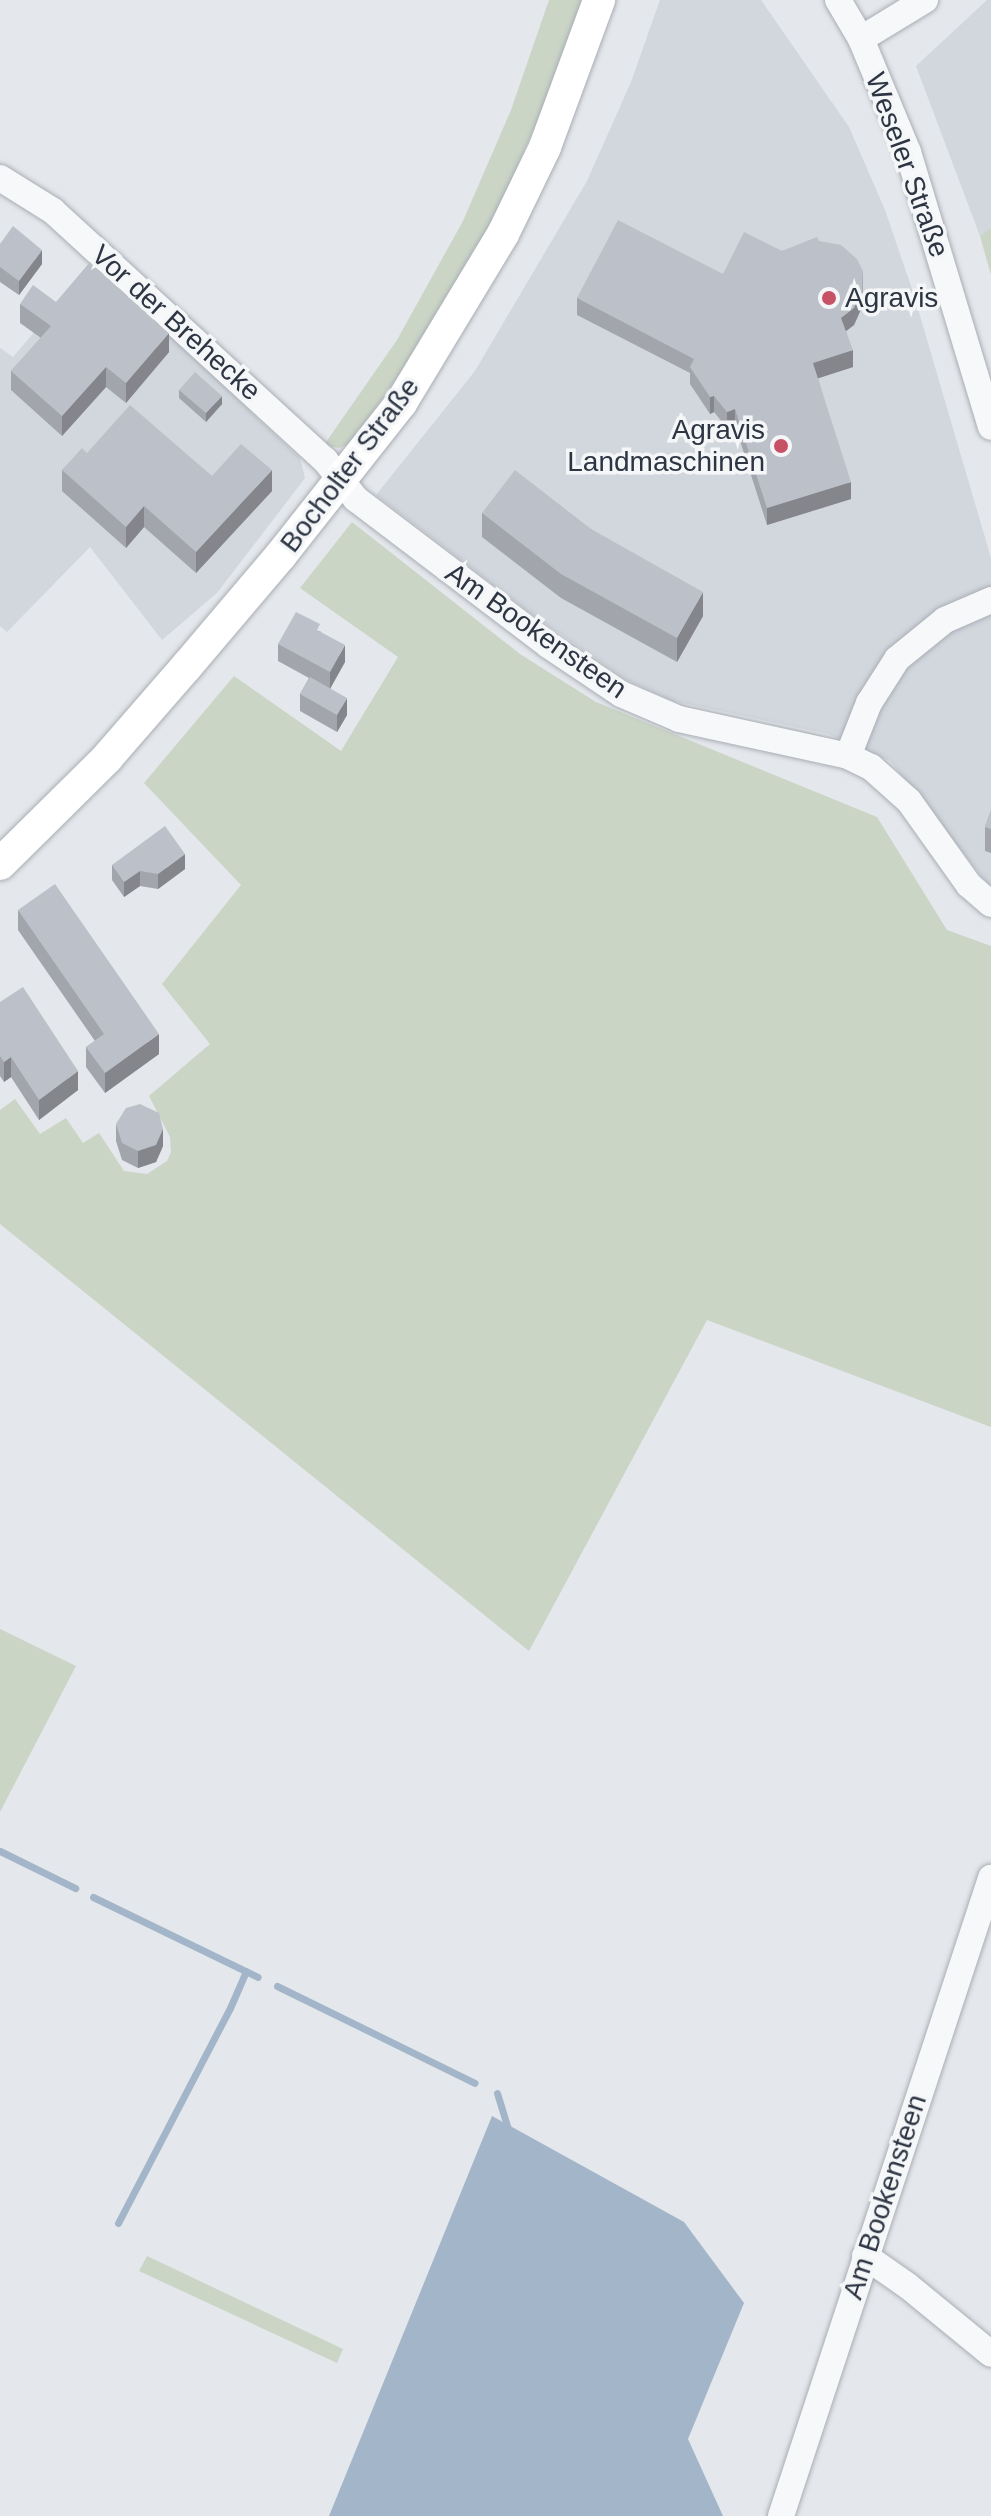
<!DOCTYPE html>
<html>
<head>
<meta charset="utf-8">
<style>
	body { margin:0 }
	#map { position:relative; width:991px; height:2516px; overflow:hidden; background:#e4e7eb; font-family:Arial,sans-serif }
	div>[style] { position:absolute }
	.built>* { inset:0; background:#d2d6dd }
	.green>* { inset:0; background:#cad5c6 }
	.water>* { inset:0; background:#a2b5c9 }
	.stream>* { height:7px; margin:-3.5px; padding:0 3.5px; transform-origin:3.5px; border-radius:3.5px; background:#a2b5c9 }
	.roads { filter:drop-shadow(0 0 2px #a9aeb5) drop-shadow(0 0 2px #a9aeb5) }
	.minor>* { height:26px; margin:-13px; padding:0 13px; transform-origin:13px; border-radius:13px; background:#f7f8fa }
	.major>* { height:32px; margin:-16px; padding:0 16px; transform-origin:16px; border-radius:16px; background:#fff }
	.wall>* { inset:0; background:#a2a5ac }
	.shaded-wall>* { inset:0; background:#84868c }
	.building>* { inset:0; background:#bcc0c8 }
	.dots>* { width:22px; height:22px; translate:-50% -50%; box-sizing:border-box; border:4px solid #f4f6f8; border-radius:50% }
	span { translate:-50% -50%; white-space:nowrap; text-align:center; line-height:1.15; -webkit-text-stroke:7px #f4f6f8; paint-order:stroke }
	.street-label { font-size:28px; color:#2d3543 }
	.poi-label { font-size:28px; color:#2d3543 }
	.left { translate:0 -50%; text-align:left }
	.right { translate:-100% -50%; text-align:right }
</style>
</head>
<body>
<div id="map">
	<div class="built">
		<div style="clip-path:polygon(660px 0,761px 0,849px 127px,885px 210px,913px 292px,991px 558px,991px 888px,890px 761px,828px 734px,673px 701px,627px 680px,540px 620px,376px 495px,475px 371px,587px 181px,631px 82px)"></div>
		<div style="clip-path:polygon(987px 0,991px 0,991px 228px,980px 236px,916px 66px)"></div>
		<div style="clip-path:polygon(93px 263px,300px 458px,305px 478px,217px 593px,162px 640px,90px 547px,7px 632px,0 626px,0 348px,13px 357px)"></div>
	</div>
	<div class="green">
		<div style="clip-path:polygon(549px 0,582px 0,550px 92px,503px 199px,445px 308px,352px 443px,339px 448px,324px 445px,397px 340px,463px 221px,511px 110px)"></div>
		<div style="clip-path:polygon(991px 228px,991px 275px,980px 236px)"></div>
		<div style="clip-path:polygon(352px 522px,520px 654px,596px 702px,877px 817px,947px 930px,991px 946px,991px 1427px,707px 1320px,529px 1651px,0 1224px,0 1110px,15px 1099px,40px 1134px,66px 1118px,83px 1143px,99px 1133px,124px 1171px,147px 1174px,167px 1161px,171px 1152px,170px 1137px,149px 1096px,210px 1044px,162px 984px,241px 885px,144px 783px,234px 676px,341px 751px,398px 657px,300px 588px)"></div>
		<div style="clip-path:polygon(0 1629px,76px 1666px,0 1812px)"></div>
		<div style="clip-path:polygon(147px 2256px,343px 2349px,337px 2363px,139px 2271px)"></div>
	</div>
	<div class="water">
		<div style="clip-path:polygon(492px 2116px,684px 2222px,744px 2303px,688px 2439px,723px 2516px,329px 2516px)"></div>
	</div>
	<div class="stream">
		<div style="left:0;top:1851px;width:84px;rotate:26.3deg"></div>
		<div style="left:93px;top:1897px;width:183px;rotate:25.9deg"></div>
		<div style="left:277px;top:1986px;width:220px;rotate:26.1deg"></div>
		<div style="left:497px;top:2093px;width:41px;rotate:72.9deg"></div>
		<div style="left:118px;top:2223px;width:242px;rotate:-62.5deg"></div>
		<div style="left:230px;top:2008px;width:40px;rotate:-66.6deg"></div>
	</div>
	<div class="roads">
		<div class="minor">
			<div style="left:838px;top:0;width:45px;rotate:59.5deg"></div>
			<div style="left:861px;top:39px;width:122px;rotate:67.4deg"></div>
			<div style="left:908px;top:152px;width:287px;rotate:73.2deg"></div>
			<div style="left:861px;top:39px;width:75px;rotate:-31.4deg"></div>
			<div style="left:0;top:178px;width:62px;rotate:31.9deg"></div>
			<div style="left:53px;top:211px;width:369px;rotate:42.5deg"></div>
			<div style="left:325px;top:460px;width:50px;rotate:51.5deg"></div>
			<div style="left:356px;top:499px;width:241px;rotate:37.2deg"></div>
			<div style="left:548px;top:645px;width:88px;rotate:33.9deg"></div>
			<div style="left:621px;top:694px;width:63px;rotate:23.3deg"></div>
			<div style="left:679px;top:719px;width:173px;rotate:12.3deg"></div>
			<div style="left:848px;top:756px;width:25px;rotate:26deg"></div>
			<div style="left:871px;top:767px;width:51px;rotate:41.8deg"></div>
			<div style="left:909px;top:801px;width:103px;rotate:54.5deg"></div>
			<div style="left:969px;top:885px;width:29px;rotate:41deg"></div>
			<div style="left:848px;top:756px;width:57px;rotate:-68.4deg"></div>
			<div style="left:869px;top:703px;width:52px;rotate:-57.5deg"></div>
			<div style="left:897px;top:659px;width:62px;rotate:-39.1deg"></div>
			<div style="left:945px;top:620px;width:50px;rotate:-23.5deg"></div>
			<div style="left:865px;top:2256px;width:52px;rotate:34.9deg"></div>
			<div style="left:908px;top:2286px;width:107px;rotate:39.3deg"></div>
			<div style="left:781px;top:2516px;width:672px;rotate:-71.78deg"></div>
		</div>
		<div class="major">
			<div style="left:0;top:864px;width:151px;rotate:-44.7deg"></div>
			<div style="left:107px;top:758px;width:122px;rotate:-49deg"></div>
			<div style="left:187px;top:666px;width:145px;rotate:-49.7deg"></div>
			<div style="left:281px;top:555px;width:194px;rotate:-51.7deg"></div>
			<div style="left:401px;top:403px;width:197px;rotate:-58.9deg"></div>
			<div style="left:503px;top:234px;width:97px;rotate:-64.2deg"></div>
			<div style="left:545px;top:147px;width:157px;rotate:-69.8deg"></div>
		</div>
	</div>
	<div class="wall">
		<div style="clip-path:polygon(819px 241px,862px 307px,854px 325px,846px 331px,853px 367px,818px 378px,851px 499px,767px 525px,735px 425px,727px 428px,714px 412px,710px 414px,690px 384px,690px 373px,577px 315px,577px 298px,723px 274px,782px 251px)"></div>
		<div style="clip-path:polygon(0 244px,42px 264px,19px 295px,0 282px)"></div>
		<div style="clip-path:polygon(56px 302px,169px 352px,126px 403px,106px 387px,62px 436px,11px 390px,11px 371px,41px 338px,20px 323px,20px 304px)"></div>
		<div style="clip-path:polygon(179px 390px,222px 404px,206px 422px,179px 398px)"></div>
		<div style="clip-path:polygon(87px 453px,212px 476px,272px 491px,196px 573px,144px 527px,126px 548px,62px 491px,62px 470px)"></div>
		<div style="clip-path:polygon(482px 513px,591px 529px,703px 616px,677px 662px,561px 598px,482px 537px)"></div>
		<div style="clip-path:polygon(320px 631px,345px 662px,330px 688px,347px 715px,337px 732px,300px 711px,300px 694px,309px 678px,278px 661px,278px 644px)"></div>
		<div style="clip-path:polygon(991px 810px,991px 853px,985px 851px,985px 827px)"></div>
		<div style="clip-path:polygon(112px 865px,185px 869px,158px 889px,140px 886px,124px 897px,112px 880px)"></div>
		<div style="clip-path:polygon(18px 910px,159px 1054px,105px 1093px,86px 1067px,86px 1047px,95px 1041px,18px 930px)"></div>
		<div style="clip-path:polygon(0 1002px,78px 1090px,39px 1120px,11px 1077px,4px 1082px,0 1076px)"></div>
		<div style="clip-path:polygon(116px 1124px,163px 1146px,156px 1162px,138px 1168px,122px 1160px,116px 1141px)"></div>
	</div>
	<div class="shaded-wall">
		<div style="clip-path:polygon(42px 250px,42px 264px,19px 295px,19px 281px)"></div>
		<div style="clip-path:polygon(863px 271px,862px 307px,854px 325px,841px 335px,841px 318px)"></div>
		<div style="clip-path:polygon(169px 333px,169px 352px,126px 403px,126px 383px)"></div>
		<div style="clip-path:polygon(853px 350px,853px 367px,813px 380px,813px 363px)"></div>
		<div style="clip-path:polygon(106px 367px,106px 387px,62px 436px,62px 416px)"></div>
		<div style="clip-path:polygon(222px 396px,222px 404px,206px 422px,206px 413px)"></div>
		<div style="clip-path:polygon(714px 396px,714px 412px,710px 414px,710px 397px)"></div>
		<div style="clip-path:polygon(735px 409px,735px 425px,727px 428px,727px 412px)"></div>
		<div style="clip-path:polygon(272px 470px,272px 491px,196px 573px,196px 552px)"></div>
		<div style="clip-path:polygon(851px 482px,851px 499px,767px 525px,767px 508px)"></div>
		<div style="clip-path:polygon(144px 506px,144px 527px,126px 548px,126px 527px)"></div>
		<div style="clip-path:polygon(703px 592px,703px 616px,677px 662px,677px 638px)"></div>
		<div style="clip-path:polygon(345px 645px,345px 662px,330px 689px,330px 672px)"></div>
		<div style="clip-path:polygon(347px 698px,347px 715px,337px 732px,337px 715px)"></div>
		<div style="clip-path:polygon(185px 854px,185px 869px,158px 889px,158px 874px)"></div>
		<div style="clip-path:polygon(140px 871px,140px 886px,124px 897px,124px 882px)"></div>
		<div style="clip-path:polygon(159px 1034px,159px 1054px,105px 1093px,105px 1073px)"></div>
		<div style="clip-path:polygon(11px 1057px,11px 1077px,4px 1082px,4px 1062px)"></div>
		<div style="clip-path:polygon(78px 1071px,78px 1090px,39px 1120px,39px 1100px)"></div>
		<div style="clip-path:polygon(163px 1129px,163px 1146px,156px 1162px,138px 1168px,138px 1151px)"></div>
	</div>
	<div class="building">
		<div style="clip-path:polygon(618px 220px,723px 274px,744px 232px,782px 251px,817px 237px,819px 241px,841px 245px,857px 259px,863px 271px,862px 291px,854px 308px,841px 318px,853px 350px,813px 363px,851px 482px,767px 508px,735px 409px,727px 412px,714px 396px,710px 397px,690px 367px,694px 359px,577px 298px)"></div>
		<div style="clip-path:polygon(13px 226px,42px 250px,19px 281px,0 267px,0 244px)"></div>
		<div style="clip-path:polygon(90px 262px,169px 333px,126px 383px,106px 367px,62px 416px,11px 371px,51px 326px,20px 304px,33px 285px,56px 302px)"></div>
		<div style="clip-path:polygon(195px 372px,222px 396px,206px 413px,179px 390px)"></div>
		<div style="clip-path:polygon(130px 405px,212px 476px,241px 444px,272px 470px,196px 552px,144px 506px,126px 527px,62px 470px,82px 448px,87px 453px)"></div>
		<div style="clip-path:polygon(515px 470px,591px 529px,703px 592px,677px 638px,561px 574px,482px 513px)"></div>
		<div style="clip-path:polygon(296px 612px,320px 624px,317px 630px,345px 645px,330px 672px,278px 644px)"></div>
		<div style="clip-path:polygon(310px 677px,347px 698px,337px 715px,300px 694px)"></div>
		<div style="clip-path:polygon(991px 810px,991px 829px,985px 827px)"></div>
		<div style="clip-path:polygon(165px 826px,185px 854px,158px 874px,140px 871px,124px 882px,112px 865px)"></div>
		<div style="clip-path:polygon(55px 884px,159px 1034px,105px 1073px,86px 1047px,104px 1034px,18px 910px)"></div>
		<div style="clip-path:polygon(23px 987px,78px 1071px,39px 1100px,11px 1057px,4px 1062px,0 1056px,0 1002px)"></div>
		<div style="clip-path:polygon(140px 1104px,159px 1113px,163px 1129px,156px 1145px,138px 1151px,122px 1143px,116px 1124px,126px 1108px)"></div>
	</div>
	<div class="dots">
		<div style="left:829px;top:298px;background:#c75266"></div>
		<div style="left:781px;top:446px;background:#c75266"></div>
	</div>
	<div class="street-label">
		<span style="left:907px;top:165px;rotate:70deg">Weseler Straße</span>
		<span style="left:176px;top:323px;rotate:42deg">Vor der Brehecke</span>
		<span style="left:350px;top:465px;rotate:-53deg">Bocholter Straße</span>
		<span style="left:536px;top:631px;rotate:35deg">Am Bookensteen</span>
		<span style="left:885px;top:2197px;rotate:-72deg">Am Bookensteen</span>
	</div>
	<div class="poi-label">
		<span class="left" style="left:845px;top:298px">Agravis</span>
		<span class="right" style="left:765px;top:446px">Agravis<br>Landmaschinen</span>
	</div>
</div>
</body>
</html>
